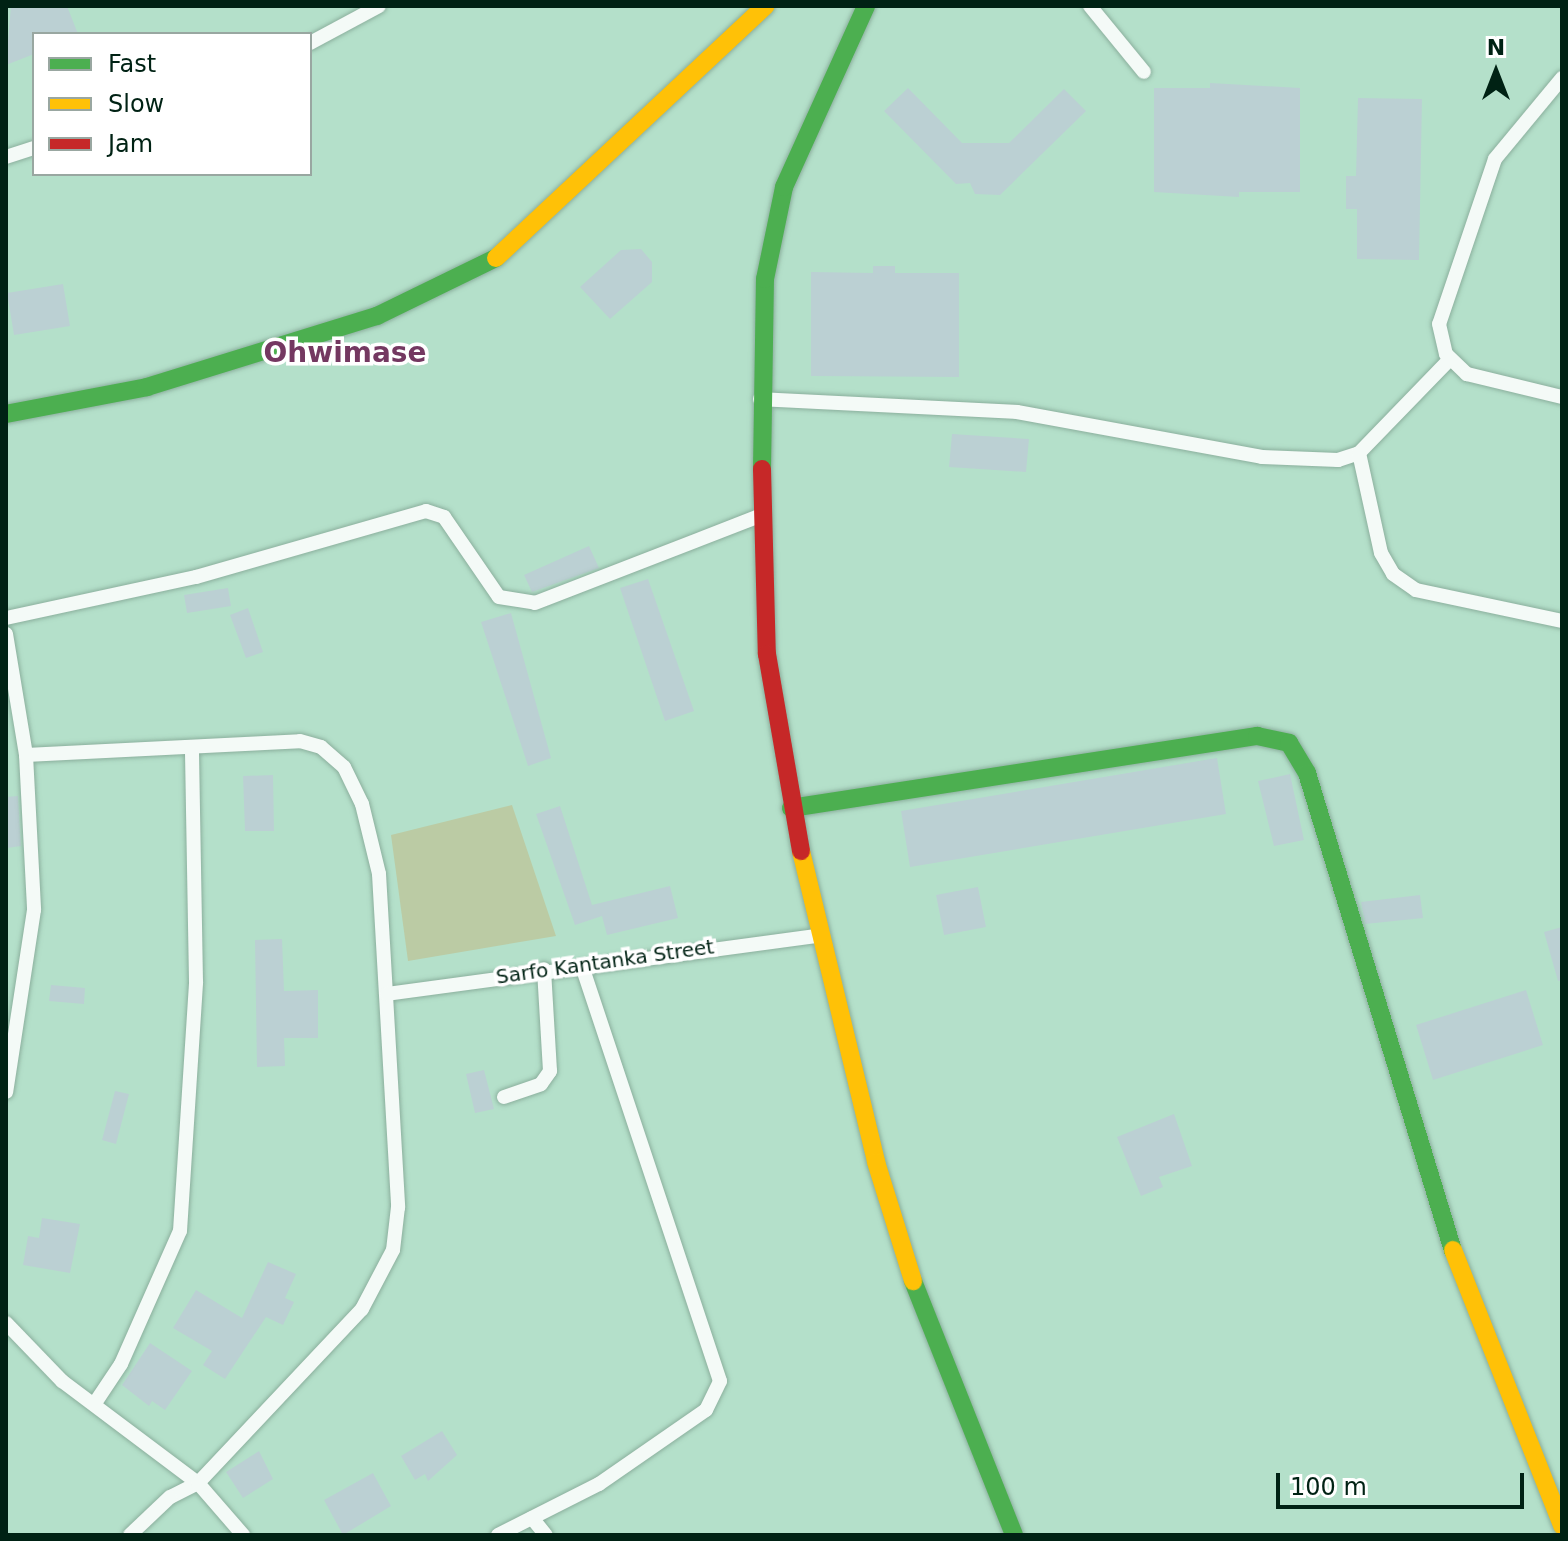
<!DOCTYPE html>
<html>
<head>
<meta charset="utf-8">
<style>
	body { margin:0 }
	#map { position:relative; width:1568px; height:1541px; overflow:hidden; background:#b4e0ca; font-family:"DejaVu Sans",sans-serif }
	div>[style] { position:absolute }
	.green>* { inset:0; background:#bbcba4 }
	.building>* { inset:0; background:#bbd0d3 }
	.roads { filter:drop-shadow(0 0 2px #8baf9d) drop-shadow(0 0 2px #8baf9d) }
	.street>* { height:14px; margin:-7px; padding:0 7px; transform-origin:7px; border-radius:7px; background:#f4faf7 }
	.fast>* { height:18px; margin:-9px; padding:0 9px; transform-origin:9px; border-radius:9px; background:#4caf50 }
	.slow>* { height:18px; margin:-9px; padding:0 9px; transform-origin:9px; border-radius:9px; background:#ffc107 }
	.jam>* { height:18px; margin:-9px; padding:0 9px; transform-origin:9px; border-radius:9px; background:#c62828 }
	span { translate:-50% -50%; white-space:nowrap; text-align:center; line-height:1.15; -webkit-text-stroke:7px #fff; paint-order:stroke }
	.street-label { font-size:20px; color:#002214 }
	.district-label { font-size:28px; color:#743861; font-weight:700 }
	.frame { position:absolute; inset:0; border:8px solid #002214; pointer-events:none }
	.legend { position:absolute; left:32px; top:32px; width:280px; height:144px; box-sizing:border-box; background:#fff; border:2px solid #99a7a1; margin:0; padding:10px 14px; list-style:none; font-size:24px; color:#002214 }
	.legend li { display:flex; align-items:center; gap:16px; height:40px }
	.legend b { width:40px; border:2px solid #99a7a1 }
	.north { position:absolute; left:1456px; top:32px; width:80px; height:80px; -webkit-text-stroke:6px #fff; paint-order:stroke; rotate:0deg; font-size:22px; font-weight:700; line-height:32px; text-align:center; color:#002214 }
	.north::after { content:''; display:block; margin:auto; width:28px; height:36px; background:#002214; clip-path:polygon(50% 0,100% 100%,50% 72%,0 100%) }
	.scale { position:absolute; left:1276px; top:1473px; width:248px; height:36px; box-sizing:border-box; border:4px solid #002214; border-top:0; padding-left:10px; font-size:24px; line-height:28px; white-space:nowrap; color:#002214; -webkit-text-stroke:6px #fff; paint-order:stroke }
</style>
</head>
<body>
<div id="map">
	<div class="green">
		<div style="clip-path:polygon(512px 805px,556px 936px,408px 961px,391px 835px)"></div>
	</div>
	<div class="building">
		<div style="clip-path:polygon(11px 6px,67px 6px,78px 34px,34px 34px,34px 54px,6px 65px)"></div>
		<div style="clip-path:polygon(1210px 83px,1300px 88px,1300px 192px,1239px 192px,1239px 197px,1154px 192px,1154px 88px,1210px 88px)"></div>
		<div style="clip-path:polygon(908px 88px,962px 143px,1009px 143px,1064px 89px,1086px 111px,1000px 195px,975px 194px,970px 183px,956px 184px,884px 111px)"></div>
		<div style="clip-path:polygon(1358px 98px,1422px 99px,1419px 260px,1357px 259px,1357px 209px,1346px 209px,1346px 176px,1356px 176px)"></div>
		<div style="clip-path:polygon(641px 249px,652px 262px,652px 282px,610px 319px,580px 287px,621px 250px)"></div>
		<div style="clip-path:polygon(873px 266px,895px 266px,895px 273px,959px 273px,959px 377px,811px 376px,811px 272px,873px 273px)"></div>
		<div style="clip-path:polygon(63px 284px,70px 326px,14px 335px,7px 293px)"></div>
		<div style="clip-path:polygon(952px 434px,1029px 439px,1026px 472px,949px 467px)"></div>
		<div style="clip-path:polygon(589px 546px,599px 568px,532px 592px,524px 575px)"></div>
		<div style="clip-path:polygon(648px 579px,694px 711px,665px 721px,620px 588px)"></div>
		<div style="clip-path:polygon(228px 588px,231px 606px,187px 613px,184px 595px)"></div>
		<div style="clip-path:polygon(248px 608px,263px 652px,246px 658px,230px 615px)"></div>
		<div style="clip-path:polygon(511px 613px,551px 758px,528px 766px,481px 622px)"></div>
		<div style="clip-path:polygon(1217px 758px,1226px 814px,910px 867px,901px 811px)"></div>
		<div style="clip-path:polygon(1290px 774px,1304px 840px,1274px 846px,1258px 781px)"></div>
		<div style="clip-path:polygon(273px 775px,274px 831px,245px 831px,243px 776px)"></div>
		<div style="clip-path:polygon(18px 796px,21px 846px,7px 848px,6px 797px)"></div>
		<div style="clip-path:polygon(560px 806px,592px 905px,670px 886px,678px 918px,607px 935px,602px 916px,575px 925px,536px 814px)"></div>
		<div style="clip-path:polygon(978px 887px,986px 927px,944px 935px,936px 895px)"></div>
		<div style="clip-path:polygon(1420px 895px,1423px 918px,1365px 924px,1361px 902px)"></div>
		<div style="clip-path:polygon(1562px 927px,1562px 980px,1558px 981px,1544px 932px)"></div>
		<div style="clip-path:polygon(282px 939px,284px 991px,318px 990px,318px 1038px,284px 1038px,285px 1066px,257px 1067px,255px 940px)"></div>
		<div style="clip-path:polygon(51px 985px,85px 988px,84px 1004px,49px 1001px)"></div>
		<div style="clip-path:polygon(1526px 990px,1543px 1045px,1433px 1080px,1416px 1025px)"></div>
		<div style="clip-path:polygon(484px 1070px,494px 1109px,475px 1113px,466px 1074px)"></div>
		<div style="clip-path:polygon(115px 1091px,129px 1094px,116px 1144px,102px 1140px)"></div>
		<div style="clip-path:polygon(1174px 1114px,1192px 1166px,1159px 1177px,1163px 1187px,1141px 1196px,1117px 1137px)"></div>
		<div style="clip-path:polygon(42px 1218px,80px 1224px,70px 1273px,23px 1265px,28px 1236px,39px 1238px)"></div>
		<div style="clip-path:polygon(268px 1262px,296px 1274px,285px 1298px,294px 1302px,283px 1325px,266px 1317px,225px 1379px,203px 1365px,212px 1351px,173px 1328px,196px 1290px,242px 1318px)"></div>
		<div style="clip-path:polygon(150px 1343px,192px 1371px,165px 1410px,152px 1401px,149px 1406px,122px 1385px)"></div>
		<div style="clip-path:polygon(442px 1431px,457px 1455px,428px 1481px,425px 1474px,415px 1480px,401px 1456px)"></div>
		<div style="clip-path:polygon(259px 1451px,273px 1479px,243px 1498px,226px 1472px)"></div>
		<div style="clip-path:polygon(373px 1473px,391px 1506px,343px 1535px,324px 1500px)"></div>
	</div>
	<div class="roads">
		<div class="street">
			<div style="left:1090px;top:6px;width:85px;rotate:50.7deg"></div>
			<div style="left:310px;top:43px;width:78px;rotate:-28.2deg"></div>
			<div style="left:1562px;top:78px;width:105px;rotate:129.6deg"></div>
			<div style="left:1495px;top:159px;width:174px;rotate:108.7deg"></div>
			<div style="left:1439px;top:324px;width:31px;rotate:77deg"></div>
			<div style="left:1446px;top:354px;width:29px;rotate:44deg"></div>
			<div style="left:1467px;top:374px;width:98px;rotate:13.6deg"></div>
			<div style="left:6px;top:157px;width:29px;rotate:-18deg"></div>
			<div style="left:760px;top:399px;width:257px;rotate:2.9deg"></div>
			<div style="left:1017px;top:412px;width:249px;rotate:10.4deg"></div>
			<div style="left:1262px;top:457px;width:76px;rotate:2.3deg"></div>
			<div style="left:1338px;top:460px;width:22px;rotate:-18deg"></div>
			<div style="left:1359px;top:453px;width:131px;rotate:-45.9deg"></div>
			<div style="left:1359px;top:453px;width:102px;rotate:77.6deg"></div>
			<div style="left:1381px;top:553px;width:24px;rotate:60deg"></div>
			<div style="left:1393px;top:574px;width:28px;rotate:35deg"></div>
			<div style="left:1416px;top:590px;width:149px;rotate:12deg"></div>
			<div style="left:6px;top:618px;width:194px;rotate:-12.2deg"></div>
			<div style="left:196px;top:577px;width:239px;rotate:-16deg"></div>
			<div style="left:426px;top:511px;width:19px;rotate:18deg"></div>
			<div style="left:444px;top:517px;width:97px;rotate:55.5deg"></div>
			<div style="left:499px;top:597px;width:36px;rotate:9deg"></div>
			<div style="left:535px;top:603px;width:243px;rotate:-21.2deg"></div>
			<div style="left:6px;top:634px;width:123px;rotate:80.6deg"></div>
			<div style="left:26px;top:755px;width:155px;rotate:87deg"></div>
			<div style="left:34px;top:910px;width:184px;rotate:98.7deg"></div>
			<div style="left:26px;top:755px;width:274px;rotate:-2.9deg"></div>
			<div style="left:300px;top:741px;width:22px;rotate:16deg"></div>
			<div style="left:321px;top:747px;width:30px;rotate:41deg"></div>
			<div style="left:344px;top:767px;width:41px;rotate:64.1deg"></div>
			<div style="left:362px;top:804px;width:72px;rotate:76.3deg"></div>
			<div style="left:379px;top:874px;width:334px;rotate:86.7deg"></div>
			<div style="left:398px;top:1207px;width:43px;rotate:96.6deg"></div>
			<div style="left:393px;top:1250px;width:67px;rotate:117.7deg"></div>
			<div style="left:362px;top:1309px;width:239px;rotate:133.3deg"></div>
			<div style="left:198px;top:1483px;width:31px;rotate:153deg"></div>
			<div style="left:170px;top:1497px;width:55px;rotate:136.5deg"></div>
			<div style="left:387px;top:994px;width:439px;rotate:-7.7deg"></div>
			<div style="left:504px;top:1097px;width:39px;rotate:-19deg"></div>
			<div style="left:541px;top:1084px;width:16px;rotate:-55deg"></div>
			<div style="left:550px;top:1071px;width:102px;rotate:-93.4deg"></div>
			<div style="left:6px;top:1323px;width:81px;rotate:46deg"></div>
			<div style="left:62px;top:1381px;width:170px;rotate:36.9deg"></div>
			<div style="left:198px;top:1483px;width:69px;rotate:49.1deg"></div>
			<div style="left:95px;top:1403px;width:47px;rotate:-56.3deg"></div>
			<div style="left:121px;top:1364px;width:145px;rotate:-66.1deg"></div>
			<div style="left:180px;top:1231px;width:250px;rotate:-86.3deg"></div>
			<div style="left:196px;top:982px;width:231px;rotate:-91deg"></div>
			<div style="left:532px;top:1518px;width:22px;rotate:51deg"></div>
			<div style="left:498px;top:1535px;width:113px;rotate:-26.8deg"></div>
			<div style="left:599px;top:1484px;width:130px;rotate:-34.7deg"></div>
			<div style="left:706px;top:1410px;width:32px;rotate:-64deg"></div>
			<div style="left:720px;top:1381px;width:436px;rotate:-108.4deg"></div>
		</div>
		<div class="fast">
			<div style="left:6px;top:414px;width:144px;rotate:-10.8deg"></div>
			<div style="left:147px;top:387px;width:241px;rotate:-17.2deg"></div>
			<div style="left:377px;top:316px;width:132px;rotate:-26deg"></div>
			<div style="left:762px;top:469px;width:190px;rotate:-89.1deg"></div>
			<div style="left:765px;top:279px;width:94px;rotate:-78.3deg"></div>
			<div style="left:784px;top:187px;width:199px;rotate:-65.6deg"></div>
			<div style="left:791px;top:808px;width:472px;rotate:-8.8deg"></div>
			<div style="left:1257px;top:736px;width:33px;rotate:12deg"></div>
			<div style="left:1289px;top:743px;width:35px;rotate:59deg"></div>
			<div style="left:1307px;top:773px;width:499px;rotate:73deg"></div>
			<div style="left:913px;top:1281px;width:273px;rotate:68.3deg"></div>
		</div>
		<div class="slow">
			<div style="left:496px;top:258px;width:369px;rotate:-43.1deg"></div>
			<div style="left:801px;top:851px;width:320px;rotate:76.4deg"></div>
			<div style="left:876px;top:1162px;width:125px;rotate:72.7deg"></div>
			<div style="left:1453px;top:1250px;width:297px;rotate:68.4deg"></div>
		</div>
		<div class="jam">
			<div style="left:762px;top:469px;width:185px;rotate:88.5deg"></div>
			<div style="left:767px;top:654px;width:200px;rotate:80.2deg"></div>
		</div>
	</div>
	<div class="street-label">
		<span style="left:605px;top:962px;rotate:-8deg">Sarfo Kantanka Street</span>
	</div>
	<div class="district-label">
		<span style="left:345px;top:353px">Ohwimase</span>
	</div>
	<div class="frame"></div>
	<ul class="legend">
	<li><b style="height:10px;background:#4caf50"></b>Fast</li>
	<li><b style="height:10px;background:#ffc107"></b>Slow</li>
	<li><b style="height:10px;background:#c62828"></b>Jam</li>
	</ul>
	<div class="north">N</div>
	<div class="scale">100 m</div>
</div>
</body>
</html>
